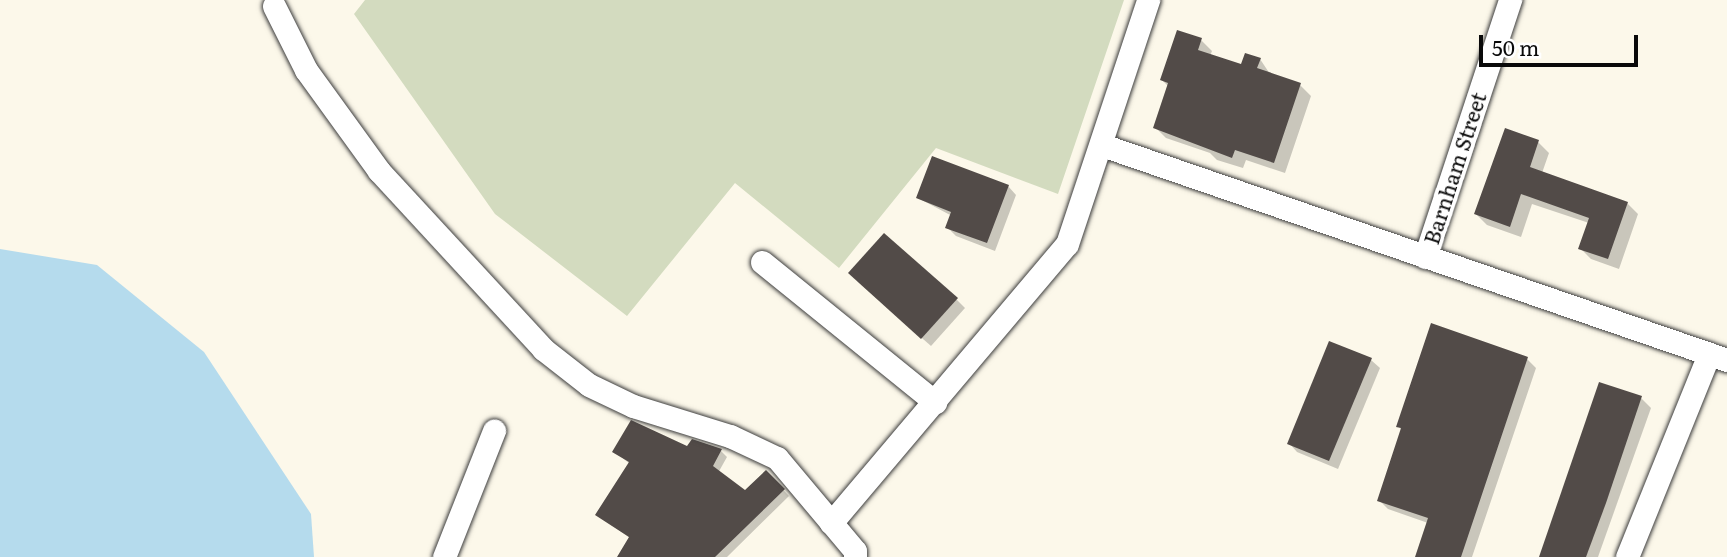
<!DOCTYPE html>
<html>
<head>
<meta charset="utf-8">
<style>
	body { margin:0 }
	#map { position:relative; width:1727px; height:557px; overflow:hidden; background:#fcf8ea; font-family:Literata,serif }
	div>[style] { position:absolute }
	.cemetery>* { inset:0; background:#d3dbbf }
	.water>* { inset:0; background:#b5dbed }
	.shadow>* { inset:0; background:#0003 }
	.building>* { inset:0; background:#524b48 }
	.roads { filter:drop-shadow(0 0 2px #3d3d3d) drop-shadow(0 0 2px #3d3d3d) }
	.street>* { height:23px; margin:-11.5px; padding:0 11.5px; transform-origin:11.5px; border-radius:11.5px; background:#fff }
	span { translate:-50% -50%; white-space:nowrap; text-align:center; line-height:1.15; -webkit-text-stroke:7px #fff; paint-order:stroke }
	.street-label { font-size:21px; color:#0a0a0a }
	.scale { position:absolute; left:1479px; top:35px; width:159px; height:32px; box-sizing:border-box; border:4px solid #0a0a0a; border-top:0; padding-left:9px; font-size:21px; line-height:24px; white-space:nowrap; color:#0a0a0a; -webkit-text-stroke:5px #fff; paint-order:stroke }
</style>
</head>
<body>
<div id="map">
	<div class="cemetery">
		<div style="clip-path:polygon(365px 0,1124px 0,1058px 194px,936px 148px,839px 268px,735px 183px,627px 316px,495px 214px,354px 14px)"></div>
	</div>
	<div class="water">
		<div style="clip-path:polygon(0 249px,97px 265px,204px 352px,311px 514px,314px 557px,0 557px)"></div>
	</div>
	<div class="shadow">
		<div style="clip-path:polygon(1201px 40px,1212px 51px,1210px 56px,1243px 66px,1260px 59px,1270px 74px,1300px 85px,1311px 96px,1285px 173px,1246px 160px,1243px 168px,1217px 160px,1210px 153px,1166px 138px,1155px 127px,1169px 87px,1162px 80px)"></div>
		<div style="clip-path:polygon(1538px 142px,1549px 153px,1542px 173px,1627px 203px,1638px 214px,1619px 269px,1591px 259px,1580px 248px,1589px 223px,1532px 204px,1521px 237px,1487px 225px,1476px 214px)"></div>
		<div style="clip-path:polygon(1008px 186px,1016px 195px,995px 251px,956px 236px,947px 227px,952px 216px,918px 198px)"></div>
		<div style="clip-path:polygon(858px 282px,956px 299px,965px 308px,931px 346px)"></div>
		<div style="clip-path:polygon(1527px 359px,1536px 368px,1472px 557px,1418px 557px,1428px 523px,1388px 509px,1379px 500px,1402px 430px,1398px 426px)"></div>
		<div style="clip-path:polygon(1371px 360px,1380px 368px,1338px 469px,1297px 452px,1289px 443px)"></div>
		<div style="clip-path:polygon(1641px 398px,1651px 408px,1598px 557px,1540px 557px)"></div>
		<div style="clip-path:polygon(692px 441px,721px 451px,727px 457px,718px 473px,745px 493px,766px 472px,789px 496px,727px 557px,619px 557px,630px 538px,597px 515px,630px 464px,614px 451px,688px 449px)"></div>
	</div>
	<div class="building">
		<div style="clip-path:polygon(1177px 30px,1202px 38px,1198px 50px,1241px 64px,1245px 53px,1261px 58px,1257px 68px,1301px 83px,1274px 163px,1235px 150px,1232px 158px,1153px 128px,1168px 83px,1160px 80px)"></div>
		<div style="clip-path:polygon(1505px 128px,1539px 140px,1530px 167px,1628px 202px,1608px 259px,1578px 249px,1589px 218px,1521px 194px,1510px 227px,1474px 214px)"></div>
		<div style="clip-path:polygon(932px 156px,1009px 185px,987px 243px,945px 228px,951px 212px,916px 198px)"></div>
		<div style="clip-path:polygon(884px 233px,958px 298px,921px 339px,848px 273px)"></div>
		<div style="clip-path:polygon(1431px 323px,1528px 357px,1461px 557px,1415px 557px,1428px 518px,1377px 501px,1401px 428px,1396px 427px)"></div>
		<div style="clip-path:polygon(1329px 341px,1372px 358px,1329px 461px,1287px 444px)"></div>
		<div style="clip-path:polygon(1599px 382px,1642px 396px,1606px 503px,1586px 557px,1539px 557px)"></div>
		<div style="clip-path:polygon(631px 420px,687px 446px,692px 439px,722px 449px,713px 466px,745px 490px,766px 470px,785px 489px,715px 557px,617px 557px,629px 537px,595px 515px,629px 462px,612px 452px)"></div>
	</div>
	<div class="roads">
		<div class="street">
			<div style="left:274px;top:6px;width:72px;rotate:63.4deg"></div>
			<div style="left:306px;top:70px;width:125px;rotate:54.1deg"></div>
			<div style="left:379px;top:171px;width:242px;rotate:47.3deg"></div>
			<div style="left:543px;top:349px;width:58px;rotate:38deg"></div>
			<div style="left:589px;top:385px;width:49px;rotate:25.5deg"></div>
			<div style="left:633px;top:406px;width:102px;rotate:17.2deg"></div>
			<div style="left:730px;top:436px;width:52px;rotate:25.1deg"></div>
			<div style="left:777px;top:458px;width:121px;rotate:50deg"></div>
			<div style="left:855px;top:551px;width:6px;rotate:90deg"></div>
			<div style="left:1102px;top:145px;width:661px;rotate:18.98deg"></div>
			<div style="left:1425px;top:257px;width:271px;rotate:-71.7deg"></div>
			<div style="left:762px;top:262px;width:223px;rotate:39deg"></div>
			<div style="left:831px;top:523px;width:365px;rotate:-49.8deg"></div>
			<div style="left:1067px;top:244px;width:257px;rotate:-71.6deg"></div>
			<div style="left:444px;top:557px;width:136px;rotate:-68.4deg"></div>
			<div style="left:1627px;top:557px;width:219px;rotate:-68deg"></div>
		</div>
	</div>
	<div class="street-label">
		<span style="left:1454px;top:168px;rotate:-72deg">Barnham Street</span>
	</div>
	<div class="scale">50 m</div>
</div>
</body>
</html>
